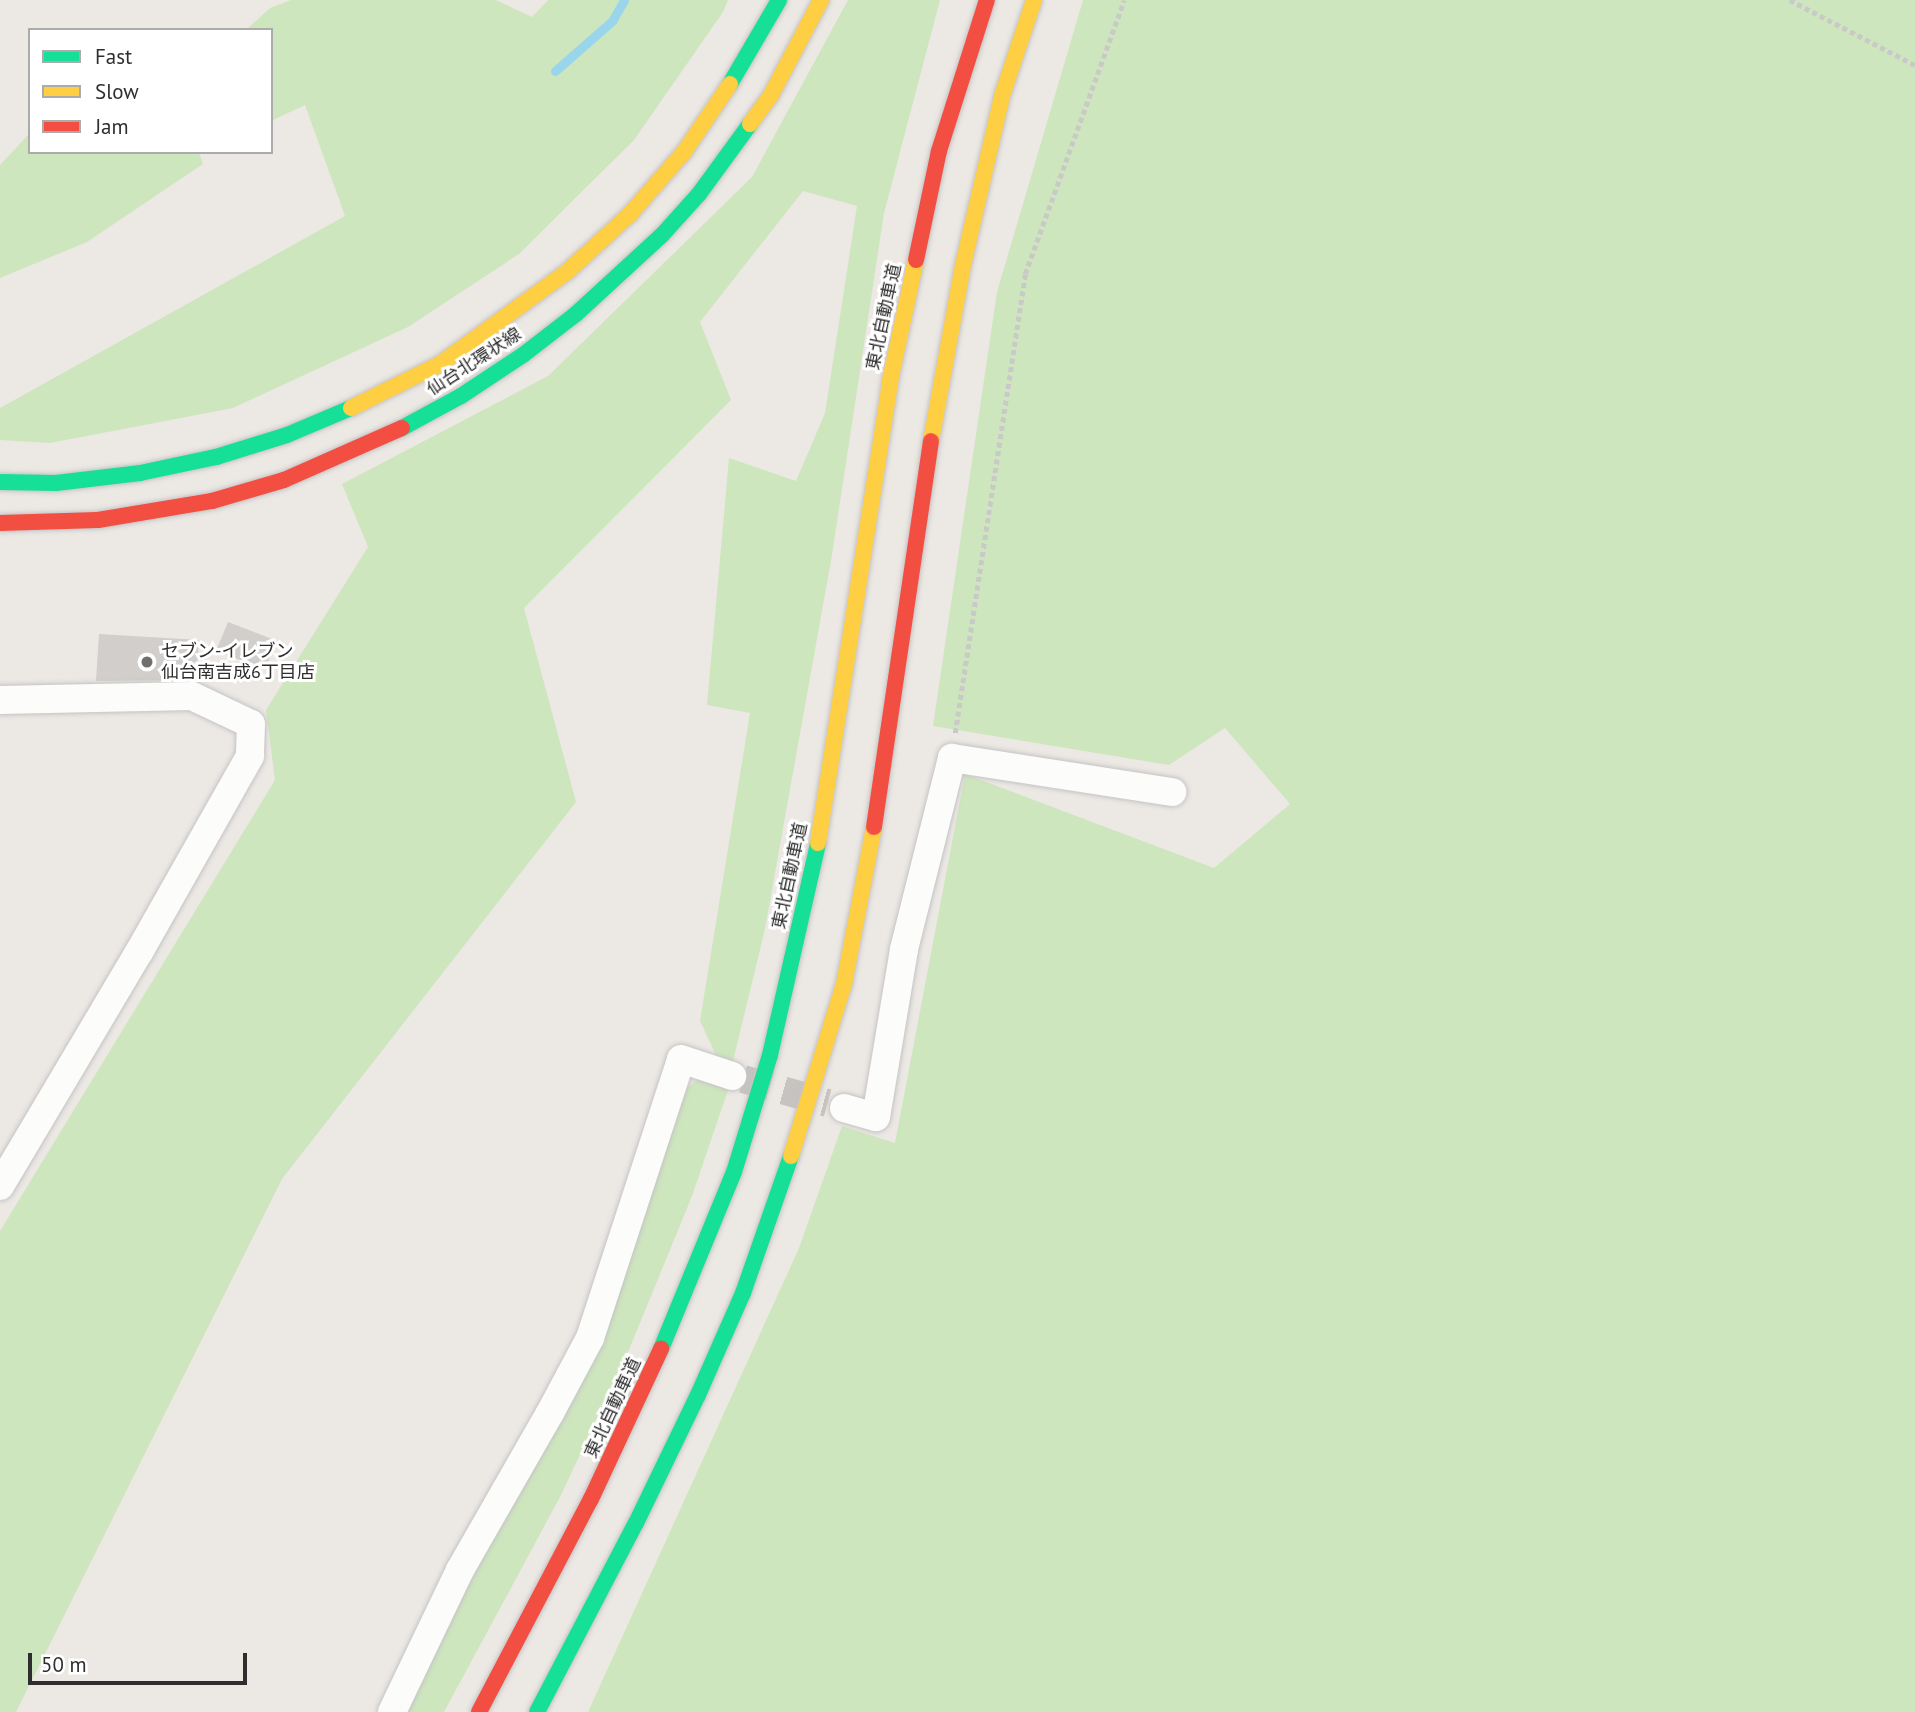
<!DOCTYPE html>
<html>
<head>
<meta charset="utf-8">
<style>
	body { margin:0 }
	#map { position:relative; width:1915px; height:1712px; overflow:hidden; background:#ece8e4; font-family:"PT Sans","Noto Sans JP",sans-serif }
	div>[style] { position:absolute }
	.green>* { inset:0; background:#cee6be }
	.stream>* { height:9px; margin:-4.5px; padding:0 4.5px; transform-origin:4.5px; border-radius:4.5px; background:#99d6ec }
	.building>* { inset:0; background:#d1cecb }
	.street-tunnel>* { height:28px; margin-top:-14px; transform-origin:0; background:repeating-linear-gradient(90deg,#c6c3c0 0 28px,transparent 0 42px) }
	.path>* { height:4.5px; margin-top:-2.25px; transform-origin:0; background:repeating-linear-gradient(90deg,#c9c9c8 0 5px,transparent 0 8.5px) }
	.roads { filter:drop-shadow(0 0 2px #c5c4c5) drop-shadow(0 0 2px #c5c4c5) }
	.street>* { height:28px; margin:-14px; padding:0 14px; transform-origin:14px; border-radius:14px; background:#fcfcfb }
	.fast>* { height:16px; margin:-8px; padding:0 8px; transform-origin:8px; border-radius:8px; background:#16e098 }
	.slow>* { height:16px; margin:-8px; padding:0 8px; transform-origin:8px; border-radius:8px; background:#ffcf43 }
	.jam>* { height:16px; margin:-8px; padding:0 8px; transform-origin:8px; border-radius:8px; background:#f24e42 }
	.dots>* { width:19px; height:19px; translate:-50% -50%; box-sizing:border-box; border:4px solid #fff; border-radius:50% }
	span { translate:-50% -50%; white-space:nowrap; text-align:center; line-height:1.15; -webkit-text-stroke:6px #fff; paint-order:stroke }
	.street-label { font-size:18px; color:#2e2e2e }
	.poi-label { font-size:18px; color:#2e2e2e }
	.left { translate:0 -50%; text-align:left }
	.legend { position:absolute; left:28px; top:28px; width:245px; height:126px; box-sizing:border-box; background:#fff; border:2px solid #ababab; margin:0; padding:9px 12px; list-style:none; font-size:21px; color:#2e2e2e }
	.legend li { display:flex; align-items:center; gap:14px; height:35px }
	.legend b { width:35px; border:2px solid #ababab }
	.scale { position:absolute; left:28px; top:1653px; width:219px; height:32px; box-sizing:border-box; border:4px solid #2e2e2e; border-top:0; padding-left:9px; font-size:21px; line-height:24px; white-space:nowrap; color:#2e2e2e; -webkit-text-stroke:5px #fff; paint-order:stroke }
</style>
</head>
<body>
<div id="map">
	<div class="green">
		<div style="clip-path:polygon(291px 0,496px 0,532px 17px,548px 0,728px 0,723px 12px,634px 140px,519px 254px,408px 327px,233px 408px,50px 443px,0 440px,0 408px,345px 216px,305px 105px,271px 121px,271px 30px,246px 30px,270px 8px)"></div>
		<div style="clip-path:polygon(848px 0,940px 0,884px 213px,832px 555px,765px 929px,733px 1061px,716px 1055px,700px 1021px,750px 713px,707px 705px,729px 458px,796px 481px,825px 413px,857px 206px,803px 191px,700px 322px,731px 400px,524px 608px,576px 802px,282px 1179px,16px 1712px,0 1712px,0 1231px,275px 780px,266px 710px,368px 547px,342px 484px,548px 376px,752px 177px)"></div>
		<div style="clip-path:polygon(1083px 0,1915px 0,1915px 1712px,588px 1712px,799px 1248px,842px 1126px,895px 1143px,965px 774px,1214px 868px,1290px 804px,1225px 728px,1169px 765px,933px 726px,997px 292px)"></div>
		<div style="clip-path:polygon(30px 133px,30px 152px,199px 152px,203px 164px,87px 242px,0 278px,0 165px)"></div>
		<div style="clip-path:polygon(698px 1079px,728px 1090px,692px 1196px,624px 1362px,560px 1497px,444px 1712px,398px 1712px,577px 1389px,679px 1094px)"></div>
	</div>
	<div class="stream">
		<div style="left:555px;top:71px;width:76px;rotate:-41.3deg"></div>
		<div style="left:612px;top:21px;width:24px;rotate:-60deg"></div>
	</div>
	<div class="building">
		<div style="clip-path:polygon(228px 622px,277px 641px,265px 669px,216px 651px)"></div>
		<div style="clip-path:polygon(99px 634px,199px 640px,196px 680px,96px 681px)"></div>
	</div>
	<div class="street-tunnel">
		<div style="left:743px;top:1079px;width:88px;rotate:15.8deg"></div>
	</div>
	<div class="path">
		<div style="left:1790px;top:0;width:141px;rotate:27.5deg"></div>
		<div style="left:955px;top:733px;width:464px;rotate:-81.3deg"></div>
		<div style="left:1025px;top:274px;width:291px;rotate:-70.1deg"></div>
	</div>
	<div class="roads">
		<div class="street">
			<div style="left:0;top:700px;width:192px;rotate:-1.2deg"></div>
			<div style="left:192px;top:696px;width:65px;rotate:25.4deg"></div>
			<div style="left:251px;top:724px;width:32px;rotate:92deg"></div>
			<div style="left:250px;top:756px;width:225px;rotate:119.5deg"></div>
			<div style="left:139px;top:952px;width:272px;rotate:120.7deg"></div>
			<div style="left:844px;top:1108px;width:33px;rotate:16deg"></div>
			<div style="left:876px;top:1117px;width:170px;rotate:-80.5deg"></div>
			<div style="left:904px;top:949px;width:197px;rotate:-75.9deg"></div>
			<div style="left:952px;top:758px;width:223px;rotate:8.8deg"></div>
			<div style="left:392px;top:1712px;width:157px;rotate:-64.4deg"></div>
			<div style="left:460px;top:1570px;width:181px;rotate:-60.2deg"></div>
			<div style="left:550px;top:1413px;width:85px;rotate:-61.9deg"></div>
			<div style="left:590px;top:1338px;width:293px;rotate:-71.9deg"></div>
			<div style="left:681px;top:1059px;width:54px;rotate:18.4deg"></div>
		</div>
		<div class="fast">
			<div style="left:730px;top:84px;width:97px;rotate:-59.7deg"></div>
			<div style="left:402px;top:428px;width:67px;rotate:-28.5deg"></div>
			<div style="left:461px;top:396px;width:74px;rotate:-33.5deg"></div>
			<div style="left:523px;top:355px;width:67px;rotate:-37.7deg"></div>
			<div style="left:576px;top:314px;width:117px;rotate:-42.6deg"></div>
			<div style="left:662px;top:235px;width:55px;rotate:-47.9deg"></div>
			<div style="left:699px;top:194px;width:87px;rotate:-53.9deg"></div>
			<div style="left:0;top:482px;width:56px;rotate:1deg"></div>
			<div style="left:56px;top:483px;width:85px;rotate:-6.8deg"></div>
			<div style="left:140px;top:473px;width:78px;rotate:-11.9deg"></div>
			<div style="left:216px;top:457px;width:74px;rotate:-17.2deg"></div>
			<div style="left:287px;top:435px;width:69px;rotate:-22.9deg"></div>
			<div style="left:661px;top:1349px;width:191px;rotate:-67.6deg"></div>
			<div style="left:734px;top:1172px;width:122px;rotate:-72.9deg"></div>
			<div style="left:770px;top:1055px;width:217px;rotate:-77.2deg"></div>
			<div style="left:537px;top:1712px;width:213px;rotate:-62.4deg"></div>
			<div style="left:636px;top:1523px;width:142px;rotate:-64.2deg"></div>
			<div style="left:698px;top:1395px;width:111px;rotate:-66.2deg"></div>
			<div style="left:743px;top:1293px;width:145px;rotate:-70.7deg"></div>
		</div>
		<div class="slow">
			<div style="left:750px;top:124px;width:36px;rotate:-54deg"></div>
			<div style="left:771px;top:95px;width:107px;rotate:-62.2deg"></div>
			<div style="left:351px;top:408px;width:99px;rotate:-26.3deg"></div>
			<div style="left:440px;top:364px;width:158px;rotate:-36deg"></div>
			<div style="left:568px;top:271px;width:86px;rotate:-42.6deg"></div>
			<div style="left:631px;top:213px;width:81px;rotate:-49deg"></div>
			<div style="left:684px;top:152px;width:82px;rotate:-55.9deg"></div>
			<div style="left:931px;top:441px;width:179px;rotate:-79.7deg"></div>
			<div style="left:963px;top:265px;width:173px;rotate:-77deg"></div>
			<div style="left:1002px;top:96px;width:101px;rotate:-71.6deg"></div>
			<div style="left:818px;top:843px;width:468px;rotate:-81.1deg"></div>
			<div style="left:890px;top:381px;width:124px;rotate:-77.9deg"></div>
			<div style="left:791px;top:1156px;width:180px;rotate:-72.9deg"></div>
			<div style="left:844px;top:984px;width:160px;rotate:-79.2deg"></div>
		</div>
		<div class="jam">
			<div style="left:916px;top:260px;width:111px;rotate:-78.1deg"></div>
			<div style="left:939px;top:151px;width:158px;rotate:-72.4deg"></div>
			<div style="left:0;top:523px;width:98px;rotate:-1.8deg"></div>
			<div style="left:98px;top:520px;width:116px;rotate:-9.5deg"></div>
			<div style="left:212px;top:501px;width:75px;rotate:-16.3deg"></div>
			<div style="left:284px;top:480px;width:129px;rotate:-23.8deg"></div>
			<div style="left:874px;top:827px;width:390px;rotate:-81.6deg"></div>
			<div style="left:479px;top:1712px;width:241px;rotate:-62.3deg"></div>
			<div style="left:591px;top:1499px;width:166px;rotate:-65deg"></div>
		</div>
	</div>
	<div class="dots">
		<div style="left:147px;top:662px;background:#706f6e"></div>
	</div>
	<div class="street-label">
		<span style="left:884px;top:317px;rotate:-78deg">東北自動車道</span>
		<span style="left:474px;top:362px;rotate:-33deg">仙台北環状線</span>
		<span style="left:790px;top:876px;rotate:-78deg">東北自動車道</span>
		<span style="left:613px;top:1408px;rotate:-65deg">東北自動車道</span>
	</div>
	<div class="poi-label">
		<span class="left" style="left:161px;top:662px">セブン-イレブン<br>仙台南吉成6丁目店</span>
	</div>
	<ul class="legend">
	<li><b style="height:9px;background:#16e098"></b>Fast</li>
	<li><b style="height:9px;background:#ffcf43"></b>Slow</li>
	<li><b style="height:9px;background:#f24e42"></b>Jam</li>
	</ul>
	<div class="scale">50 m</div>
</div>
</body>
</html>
